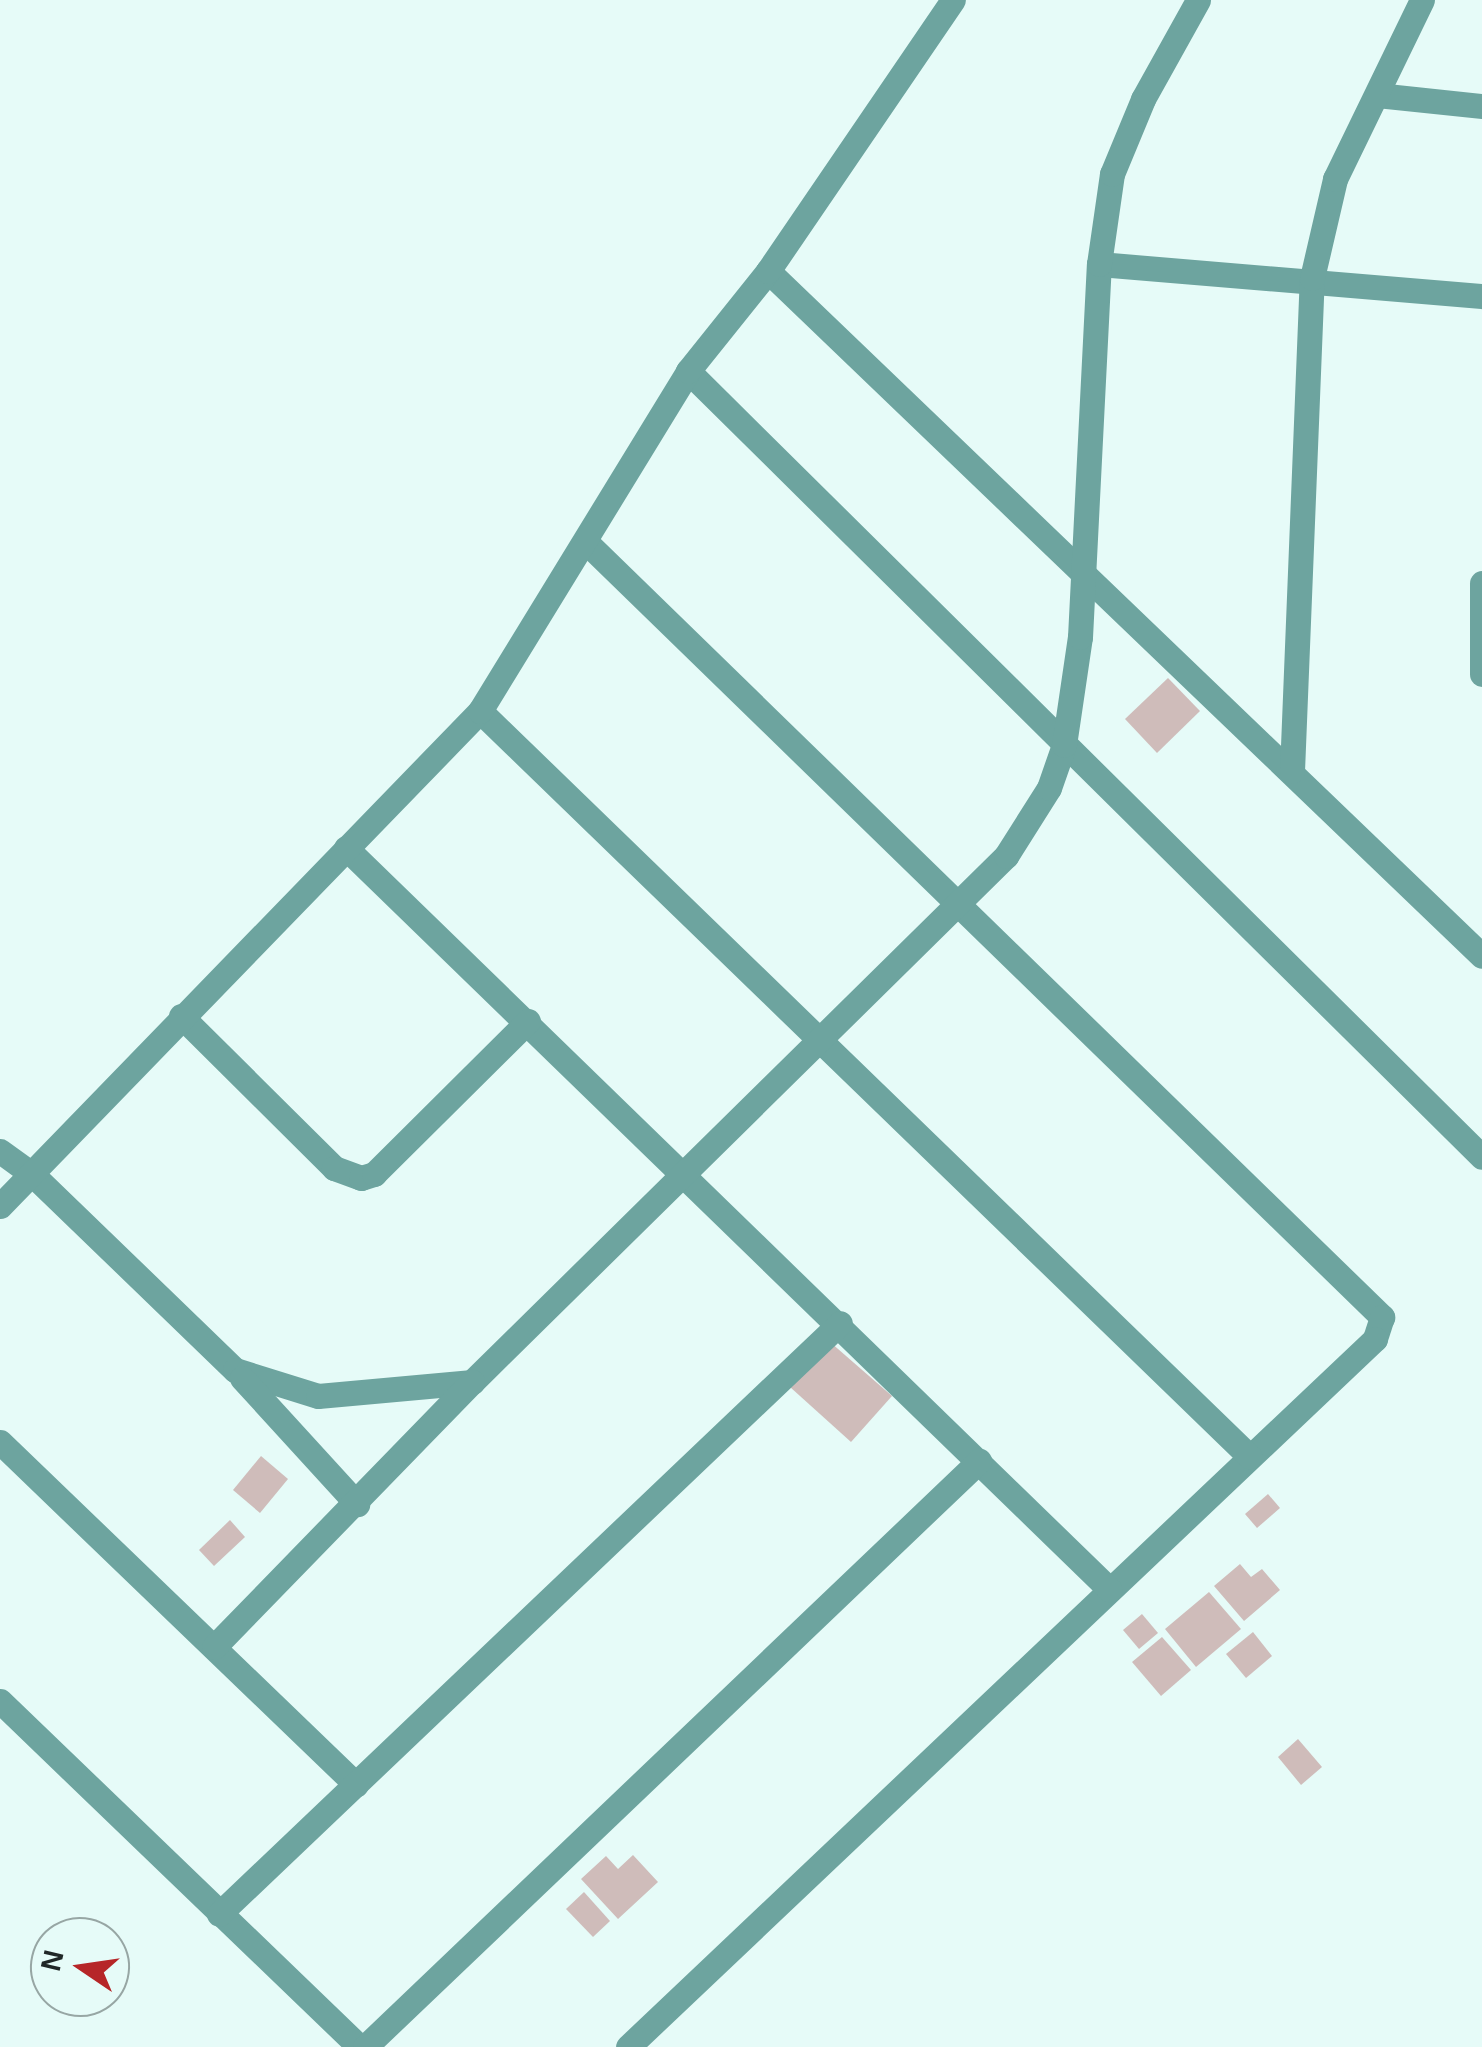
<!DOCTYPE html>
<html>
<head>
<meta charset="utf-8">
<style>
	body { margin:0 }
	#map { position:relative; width:1482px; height:2047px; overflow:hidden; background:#e6fbf8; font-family:Arial,sans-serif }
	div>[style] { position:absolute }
	.building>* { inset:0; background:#cfbcba }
	.minor>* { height:25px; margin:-12.5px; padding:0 12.5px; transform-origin:12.5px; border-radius:12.5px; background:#6da49f }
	span { translate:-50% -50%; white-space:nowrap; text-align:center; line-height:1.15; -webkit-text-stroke:8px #e6fbf8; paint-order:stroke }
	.north { position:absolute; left:30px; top:1917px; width:100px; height:100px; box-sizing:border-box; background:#e6fbf8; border:2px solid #97a6a4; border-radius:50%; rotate:283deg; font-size:28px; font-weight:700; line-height:40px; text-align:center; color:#202727 }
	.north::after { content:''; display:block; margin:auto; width:35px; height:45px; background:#b62628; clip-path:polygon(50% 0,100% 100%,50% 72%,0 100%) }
</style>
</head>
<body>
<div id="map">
	<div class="building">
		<div style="clip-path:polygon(1168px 678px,1200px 711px,1157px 753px,1125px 719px)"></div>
		<div style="clip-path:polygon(830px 1342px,892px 1396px,851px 1442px,790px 1387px)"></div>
		<div style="clip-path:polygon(261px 1456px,288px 1479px,260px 1513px,233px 1490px)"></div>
		<div style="clip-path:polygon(1268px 1494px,1280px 1508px,1257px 1528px,1245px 1514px)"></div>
		<div style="clip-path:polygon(230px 1520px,245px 1537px,214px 1566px,199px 1550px)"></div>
		<div style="clip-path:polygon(1240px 1564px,1251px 1577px,1262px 1569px,1280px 1590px,1244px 1621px,1214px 1586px)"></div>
		<div style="clip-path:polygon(1209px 1592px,1241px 1629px,1196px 1667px,1165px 1629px)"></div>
		<div style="clip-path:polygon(1142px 1614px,1158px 1633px,1139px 1649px,1123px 1630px)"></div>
		<div style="clip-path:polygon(1253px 1632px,1272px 1656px,1246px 1678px,1226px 1654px)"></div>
		<div style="clip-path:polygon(1162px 1637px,1191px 1670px,1161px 1696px,1132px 1662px)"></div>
		<div style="clip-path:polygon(1298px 1739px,1322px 1767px,1301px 1785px,1278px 1757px)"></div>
		<div style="clip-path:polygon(633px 1855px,658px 1882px,618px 1919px,581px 1879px,606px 1856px,618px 1869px)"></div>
		<div style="clip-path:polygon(584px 1892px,610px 1921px,593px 1937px,566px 1909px)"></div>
	</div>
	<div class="minor">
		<div style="left:1377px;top:95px;width:106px;rotate:6deg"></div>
		<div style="left:1099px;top:264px;width:384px;rotate:4.8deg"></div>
		<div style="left:768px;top:271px;width:989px;rotate:43.81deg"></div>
		<div style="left:688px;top:371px;width:1117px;rotate:44.71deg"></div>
		<div style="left:587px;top:543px;width:1110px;rotate:44.23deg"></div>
		<div style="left:1382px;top:1317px;width:23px;rotate:108deg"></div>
		<div style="left:1375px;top:1339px;width:1029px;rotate:136.54deg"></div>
		<div style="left:1482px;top:583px;width:91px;rotate:90deg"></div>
		<div style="left:480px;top:711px;width:1071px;rotate:44.09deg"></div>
		<div style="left:1292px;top:771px;width:493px;rotate:-87.7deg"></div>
		<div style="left:1312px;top:278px;width:102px;rotate:-76.9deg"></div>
		<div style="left:1335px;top:179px;width:199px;rotate:-64.1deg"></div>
		<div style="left:346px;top:848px;width:1064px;rotate:44.16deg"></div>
		<div style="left:181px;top:1016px;width:216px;rotate:44.8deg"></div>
		<div style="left:334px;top:1168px;width:29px;rotate:20deg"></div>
		<div style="left:361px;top:1178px;width:14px;rotate:-17deg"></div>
		<div style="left:374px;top:1174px;width:217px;rotate:-44.8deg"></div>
		<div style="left:0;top:1151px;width:39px;rotate:36deg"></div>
		<div style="left:32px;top:1174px;width:282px;rotate:44deg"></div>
		<div style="left:235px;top:1370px;width:87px;rotate:17.4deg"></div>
		<div style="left:318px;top:1396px;width:155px;rotate:-5.2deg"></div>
		<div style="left:472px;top:1382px;width:750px;rotate:-44.57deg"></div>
		<div style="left:1006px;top:856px;width:80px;rotate:-57.7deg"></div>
		<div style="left:1049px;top:788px;width:46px;rotate:-70.8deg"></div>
		<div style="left:1064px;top:745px;width:109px;rotate:-81.6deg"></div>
		<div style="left:1080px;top:637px;width:373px;rotate:-87.1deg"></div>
		<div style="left:1099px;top:264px;width:91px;rotate:-81.8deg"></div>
		<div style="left:1112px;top:174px;width:81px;rotate:-67.5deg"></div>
		<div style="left:1143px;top:99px;width:113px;rotate:-60.9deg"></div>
		<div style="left:0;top:1206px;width:690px;rotate:-45.88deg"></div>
		<div style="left:480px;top:711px;width:399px;rotate:-58.5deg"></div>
		<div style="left:688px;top:371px;width:128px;rotate:-51.3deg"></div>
		<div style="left:768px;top:271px;width:328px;rotate:-55.7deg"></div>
		<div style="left:242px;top:1378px;width:171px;rotate:47.6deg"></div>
		<div style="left:0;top:1442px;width:494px;rotate:43.9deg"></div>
		<div style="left:214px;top:1647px;width:370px;rotate:-45.8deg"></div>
		<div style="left:0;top:1701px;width:499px;rotate:43.9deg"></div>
		<div style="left:219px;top:1914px;width:857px;rotate:-43.58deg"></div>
		<div style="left:365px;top:2047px;width:849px;rotate:-43.66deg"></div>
	</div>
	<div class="north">N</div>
</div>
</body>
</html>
